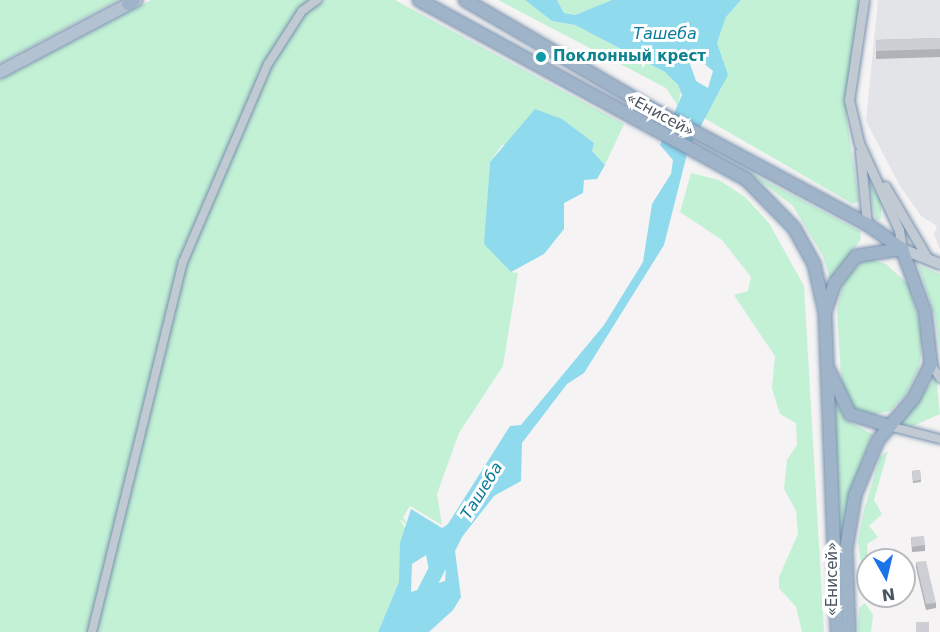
<!DOCTYPE html>
<html>
<head>
<meta charset="utf-8">
<style>
	body { margin:0 }
	#map { position:relative; width:940px; height:632px; overflow:hidden; background:#f5f3f3; font-family:"DejaVu Sans",sans-serif }
	div>[style] { position:absolute }
	.airport>* { inset:0; background:#e2e4e7 }
	.green>* { inset:0; background:#c3f1d5 }
	.water>* { inset:0; background:#90daee }
	.river>* { height:16px; margin:-8px; padding:0 8px; transform-origin:8px; border-radius:8px; background:#90daee }
	.roads { filter:drop-shadow(0 0 2px #7690ad) drop-shadow(0 0 2px #7690ad) }
	.minor>* { height:8px; margin:-4px; padding:0 4px; transform-origin:4px; border-radius:4px; background:#c1cad2 }
	.tertiary>* { height:9px; margin:-4.5px; padding:0 4.5px; transform-origin:4.5px; border-radius:4.5px; background:#c1cad2 }
	.secondary>* { height:10px; margin:-5px; padding:0 5px; transform-origin:5px; border-radius:5px; background:#c1cbd6 }
	.primary>* { height:12px; margin:-6px; padding:0 6px; transform-origin:6px; border-radius:6px; background:#b3c2d1 }
	.trunk>* { height:12px; margin:-6px; padding:0 6px; transform-origin:6px; border-radius:6px; background:#9fb4c9 }
	.wall>* { inset:0; background:#b0b2b7 }
	.building>* { inset:0; background:#cdcfd5 }
	.dots>* { width:16px; height:16px; translate:-50% -50%; box-sizing:border-box; border:3px solid #fff; border-radius:50% }
	span { translate:-50% -50%; white-space:nowrap; text-align:center; line-height:1.15; -webkit-text-stroke:6px #fff; paint-order:stroke }
	.culture-label { font-size:15px; color:#0d838f; font-weight:700 }
	.left { translate:0 -50%; text-align:left }
	.street-label { font-size:15px; color:#4a5661 }
	.water-label { font-size:16px; color:#0c7c9b; font-style:italic }
	.north { position:absolute; left:856px; top:548px; width:60px; height:60px; box-sizing:border-box; background:#fff; border:2px solid #b7bbc0; border-radius:50%; rotate:172deg; font-size:16px; font-weight:700; line-height:24px; text-align:center; color:#4a5661 }
	.north::after { content:''; display:block; margin:auto; width:21px; height:27px; background:#1a73e8; clip-path:polygon(50% 0,100% 100%,50% 72%,0 100%) }
</style>
</head>
<body>
<div id="map">
	<div class="airport">
		<div style="clip-path:polygon(878px 0,940px 0,940px 250px,934px 234px,937px 226px,921px 216px,900px 186px,866px 121px)"></div>
	</div>
	<div class="green">
		<div style="clip-path:polygon(0 0,118px 0,0 63px)"></div>
		<div style="clip-path:polygon(151px 0,395px 0,624px 124px,605px 165px,592px 151px,502px 145px,490px 162px,485px 244px,511px 272px,518px 273px,503px 366px,459px 433px,437px 494px,442px 525px,410px 506px,403px 517px,408px 525px,399px 519px,406px 529px,399px 582px,378px 632px,0 632px,0 80px)"></div>
		<div style="clip-path:polygon(498px 0,525px 0,552px 21px,575px 25px,669px 74px,681px 90px,678px 106px,666px 88px)"></div>
		<div style="clip-path:polygon(557px 0,612px 0,575px 15px,564px 13px)"></div>
		<div style="clip-path:polygon(741px 0,861px 0,846px 115px,859px 201px,853px 204px,704px 118px,722px 87px,717px 43px,726px 17px)"></div>
		<div style="clip-path:polygon(747px 171px,860px 231px,861px 239px,831px 282px,823px 256px,793px 206px)"></div>
		<div style="clip-path:polygon(691px 173px,719px 180px,745px 197px,769px 223px,804px 286px,824px 632px,802px 632px,796px 607px,779px 588px,779px 577px,798px 534px,796px 511px,784px 489px,787px 460px,797px 445px,796px 423px,780px 414px,772px 388px,775px 356px,734px 295px,748px 291px,751px 277px,722px 240px,680px 212px)"></div>
		<div style="clip-path:polygon(868px 181px,881px 201px,881px 219px,876px 220px)"></div>
		<div style="clip-path:polygon(867px 258px,886px 264px,909px 285px,923px 337px,919px 368px,906px 394px,890px 411px,870px 415px,853px 410px,842px 393px,837px 309px,845px 277px)"></div>
		<div style="clip-path:polygon(918px 265px,940px 274px,940px 352px,935px 316px)"></div>
		<div style="clip-path:polygon(936px 376px,940px 414px,913px 426px,900px 425px)"></div>
		<div style="clip-path:polygon(831px 394px,846px 420px,872px 434px,848px 498px,839px 587px)"></div>
		<div style="clip-path:polygon(888px 451px,874px 500px,882px 514px,869px 526px,878px 537px,867px 544px,868px 561px,861px 564px,858px 542px,864px 510px,880px 457px)"></div>
		<div style="clip-path:polygon(865px 603px,873px 615px,871px 632px,858px 632px,859px 608px)"></div>
	</div>
	<div class="water">
		<div style="clip-path:polygon(evenodd,525px 0,557px 0,564px 13px,575px 15px,612px 0,741px 0,726px 17px,717px 43px,728px 75px,688px 150px,664px 245px,584px 373px,567px 384px,522px 443px,521px 481px,494px 496px,462px 537px,455px 551px,461px 597px,453px 610px,429px 632px,378px 632px,399px 582px,400px 543px,411px 509px,442px 528px,448px 524px,510px 426px,521px 425px,604px 325px,643px 262px,652px 204px,671px 174px,673px 160px,660px 145px,682px 95px,678px 85px,665px 72px,575px 25px,552px 21px,525px 0,695px 56px,713px 71px,708px 88px,696px 81px,689px 61px,695px 56px,525px 0,426px 555px,429px 570px,446px 570px,445px 581px,411px 592px,412px 564px,426px 555px)"></div>
		<div style="clip-path:polygon(535px 109px,562px 119px,594px 143px,592px 151px,605px 165px,597px 179px,584px 180px,583px 193px,564px 203px,564px 229px,544px 254px,511px 272px,484px 244px,490px 162px)"></div>
	</div>
	<div class="river">
		<div style="left:405px;top:632px;width:93px;rotate:-63.2deg"></div>
	</div>
	<div class="roads">
		<div class="minor">
			<div style="left:931px;top:364px;width:17px;rotate:57deg"></div>
			<div style="left:889px;top:426px;width:53px;rotate:14.3deg"></div>
			<div style="left:92px;top:632px;width:381px;rotate:-76.2deg"></div>
			<div style="left:183px;top:262px;width:215px;rotate:-66.8deg"></div>
			<div style="left:268px;top:64px;width:63px;rotate:-57.3deg"></div>
			<div style="left:302px;top:11px;width:19px;rotate:-36deg"></div>
		</div>
		<div class="tertiary">
			<div style="left:864px;top:0;width:101px;rotate:98.5deg"></div>
			<div style="left:849px;top:100px;width:44px;rotate:76.9deg"></div>
			<div style="left:859px;top:143px;width:96px;rotate:65.3deg"></div>
			<div style="left:899px;top:230px;width:19px;rotate:81deg"></div>
			<div style="left:860px;top:151px;width:73px;rotate:84.5deg"></div>
			<div style="left:885px;top:186px;width:85px;rotate:59.5deg"></div>
		</div>
		<div class="secondary">
			<div style="left:902px;top:249px;width:41px;rotate:21.5deg"></div>
		</div>
		<div class="primary">
			<div style="left:0;top:72px;width:154px;rotate:-27.9deg"></div>
		</div>
		<div class="trunk">
			<div style="left:419px;top:0;width:373px;rotate:28.7deg"></div>
			<div style="left:746px;top:179px;width:69px;rotate:45.6deg"></div>
			<div style="left:794px;top:228px;width:41px;rotate:60.9deg"></div>
			<div style="left:814px;top:264px;width:50px;rotate:77.3deg"></div>
			<div style="left:825px;top:313px;width:319px;rotate:87.8deg"></div>
			<div style="left:465px;top:0;width:219px;rotate:30.2deg"></div>
			<div style="left:654px;top:110px;width:242px;rotate:28.2deg"></div>
			<div style="left:867px;top:224px;width:43px;rotate:35.5deg"></div>
			<div style="left:902px;top:249px;width:67px;rotate:69.9deg"></div>
			<div style="left:925px;top:312px;width:52px;rotate:83.4deg"></div>
			<div style="left:931px;top:364px;width:39px;rotate:117deg"></div>
			<div style="left:913px;top:399px;width:54px;rotate:130.5deg"></div>
			<div style="left:878px;top:440px;width:60px;rotate:112.7deg"></div>
			<div style="left:855px;top:495px;width:55px;rotate:99.5deg"></div>
			<div style="left:846px;top:549px;width:83px;rotate:87.9deg"></div>
			<div style="left:128px;top:4px;width:7px;rotate:-34deg"></div>
			<div style="left:826px;top:309px;width:28px;rotate:-71deg"></div>
			<div style="left:835px;top:283px;width:34px;rotate:-52deg"></div>
			<div style="left:856px;top:256px;width:47px;rotate:-8.7deg"></div>
			<div style="left:830px;top:372px;width:47px;rotate:64.5deg"></div>
			<div style="left:850px;top:414px;width:41px;rotate:17.1deg"></div>
		</div>
	</div>
	<div class="wall">
		<div style="clip-path:polygon(940px 38px,940px 57px,876px 59px,876px 40px)"></div>
		<div style="clip-path:polygon(920px 470px,921px 482px,913px 483px,912px 471px)"></div>
		<div style="clip-path:polygon(911px 537px,925px 545px,925px 551px,912px 552px)"></div>
		<div style="clip-path:polygon(916px 562px,936px 603px,936px 608px,926px 610px,916px 568px)"></div>
	</div>
	<div class="building">
		<div style="clip-path:polygon(940px 38px,940px 49px,876px 51px,876px 40px)"></div>
		<div style="clip-path:polygon(920px 470px,921px 480px,913px 481px,912px 471px)"></div>
		<div style="clip-path:polygon(924px 536px,925px 545px,912px 547px,911px 537px)"></div>
		<div style="clip-path:polygon(926px 561px,936px 603px,926px 604px,916px 562px)"></div>
		<div style="clip-path:polygon(916px 622px,929px 622px,929px 632px,916px 632px)"></div>
	</div>
	<div class="dots">
		<div style="left:541px;top:57px;background:#0f9aa8"></div>
	</div>
	<div class="culture-label">
		<span class="left" style="left:553px;top:57px">Поклонный крест</span>
	</div>
	<div class="street-label">
		<span style="left:660px;top:115px;rotate:29deg">«Енисей»</span>
		<span style="left:833px;top:579px;rotate:-90deg">«Енисей»</span>
	</div>
	<div class="water-label">
		<span style="left:665px;top:34px">Ташеба</span>
		<span style="left:482px;top:491px;rotate:-58deg">Ташеба</span>
	</div>
	<div class="north">N</div>
</div>
</body>
</html>
